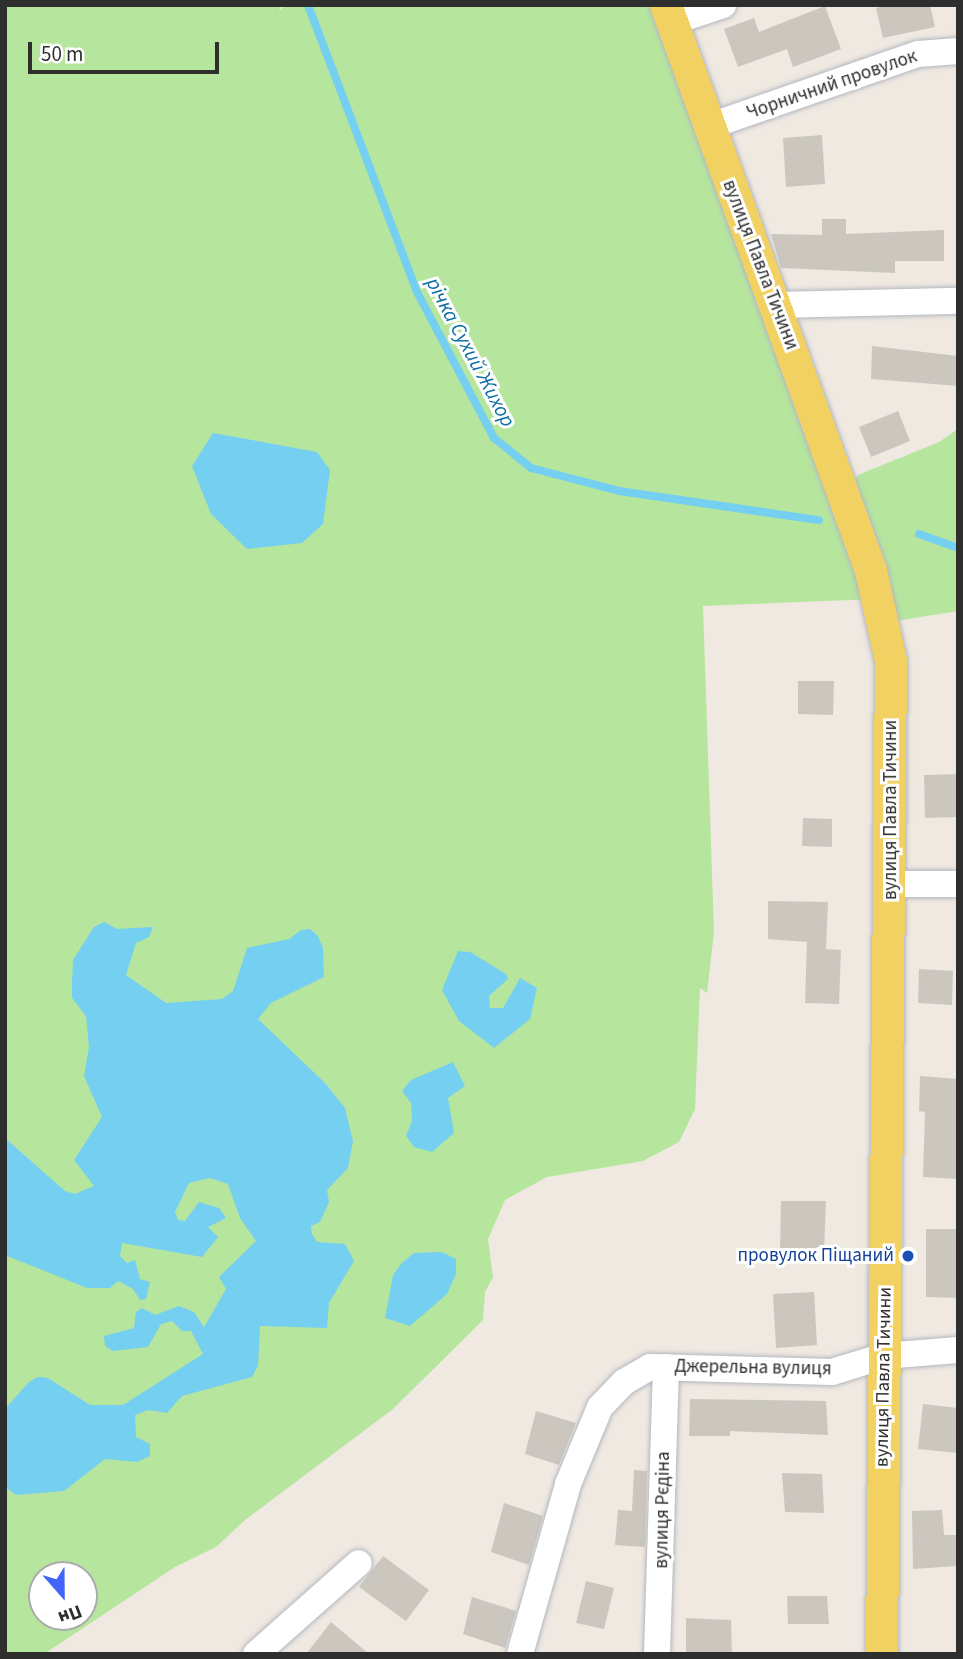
<!DOCTYPE html>
<html>
<head>
<meta charset="utf-8">
<style>
	body { margin:0 }
	#map { position:relative; width:963px; height:1659px; overflow:hidden; background:#efe9e1; font-family:"Source Sans 3",sans-serif }
	div>[style] { position:absolute }
	.green>* { inset:0; background:#b6e59e }
	.water>* { inset:0; background:#75cff0 }
	.stream>* { height:8px; margin:-4px; padding:0 4px; transform-origin:4px; border-radius:4px; background:#75cff0 }
	.building>* { inset:0; background:#cbc7bf }
	.roads { filter:drop-shadow(0 0 2px #b4b7c1) drop-shadow(0 0 2px #b4b7c1) }
	.minor>* { height:26px; margin:-13px; padding:0 13px; transform-origin:13px; border-radius:13px; background:#fff }
	.major>* { height:32px; margin:-16px; padding:0 16px; transform-origin:16px; border-radius:16px; background:#f2d163 }
	.dots>* { width:19px; height:19px; translate:-50% -50%; box-sizing:border-box; border:4px solid #fff; border-radius:50% }
	span { translate:-50% -50%; white-space:nowrap; text-align:center; line-height:1.15; -webkit-text-stroke:6px #fff; paint-order:stroke }
	.street-label { font-size:19px; color:#2e2e2e }
	.transit-label { font-size:19px; color:#164399 }
	.right { translate:-100% -50%; text-align:right }
	.water-label { font-size:21px; color:#0d6fa3; font-style:italic }
	.frame { position:absolute; inset:0; border:7px solid #2e2e2e; pointer-events:none }
	.north { position:absolute; left:28px; top:1561px; width:70px; height:70px; box-sizing:border-box; background:#fff; border:2px solid #ababab; border-radius:50%; rotate:159deg; font-size:19px; font-weight:700; line-height:28px; text-align:center; color:#2e2e2e }
	.north::after { content:''; display:block; margin:auto; width:24px; height:32px; background:#4264fb; clip-path:polygon(50% 0,100% 100%,50% 72%,0 100%) }
	.scale { position:absolute; left:28px; top:42px; width:191px; height:32px; box-sizing:border-box; border:4px solid #2e2e2e; border-top:0; padding-left:9px; font-size:21px; line-height:24px; white-space:nowrap; color:#2e2e2e; -webkit-text-stroke:5px #fff; paint-order:stroke }
</style>
</head>
<body>
<div id="map">
	<div class="green">
		<div style="clip-path:polygon(evenodd,5px 5px,281px 5px,279px 11px,285px 5px,667px 5px,849px 486px,858px 475px,939px 442px,958px 429px,958px 611px,883px 623px,875px 599px,703px 606px,714px 932px,707px 993px,700px 988px,695px 1109px,679px 1142px,643px 1161px,547px 1177px,505px 1200px,488px 1239px,493px 1277px,485px 1292px,483px 1320px,393px 1409px,245px 1520px,216px 1547px,175px 1567px,44px 1654px,5px 1654px,5px 5px,42px 1575px,84px 1575px,84px 1617px,42px 1617px,42px 1575px)"></div>
	</div>
	<div class="water">
		<div style="clip-path:polygon(213px 433px,317px 452px,330px 470px,323px 524px,302px 543px,247px 549px,211px 514px,192px 466px)"></div>
		<div style="clip-path:polygon(104px 922px,117px 929px,153px 927px,149px 937px,136px 943px,126px 975px,166px 1003px,222px 999px,233px 991px,247px 948px,289px 939px,301px 930px,310px 929px,318px 936px,323px 948px,324px 977px,271px 1003px,258px 1019px,325px 1083px,345px 1108px,353px 1141px,348px 1168px,327px 1190px,329px 1202px,320px 1222px,311px 1226px,312px 1234px,317px 1242px,345px 1244px,354px 1261px,329px 1303px,327px 1328px,260px 1326px,258px 1366px,252px 1377px,182px 1396px,167px 1413px,148px 1410px,135px 1415px,136px 1437px,150px 1444px,150px 1456px,137px 1462px,105px 1459px,64px 1491px,16px 1495px,5px 1487px,5px 1409px,28px 1383px,37px 1377px,48px 1378px,90px 1405px,123px 1405px,203px 1354px,191px 1331px,182px 1331px,172px 1321px,161px 1324px,148px 1347px,113px 1351px,105px 1346px,104px 1336px,134px 1328px,136px 1312px,142px 1308px,155px 1315px,179px 1306px,194px 1312px,204px 1327px,226px 1289px,219px 1277px,256px 1241px,240px 1218px,228px 1184px,210px 1178px,189px 1183px,175px 1212px,178px 1220px,185px 1221px,199px 1202px,219px 1208px,226px 1218px,208px 1227px,218px 1237px,202px 1257px,122px 1243px,120px 1256px,127px 1263px,135px 1260px,140px 1279px,150px 1282px,146px 1299px,140px 1300px,133px 1289px,118px 1281px,110px 1288px,87px 1288px,5px 1255px,5px 1138px,65px 1191px,75px 1194px,94px 1186px,74px 1160px,102px 1117px,84px 1076px,89px 1047px,86px 1016px,72px 998px,72px 983px,73px 960px,94px 927px)"></div>
		<div style="clip-path:polygon(458px 951px,470px 952px,506px 974px,508px 979px,489px 996px,490px 1008px,503px 1008px,520px 978px,537px 988px,530px 1019px,494px 1048px,459px 1021px,442px 990px)"></div>
		<div style="clip-path:polygon(453px 1062px,465px 1086px,448px 1098px,454px 1133px,432px 1152px,414px 1147px,406px 1136px,412px 1121px,411px 1103px,402px 1091px,411px 1080px)"></div>
		<div style="clip-path:polygon(442px 1252px,456px 1259px,456px 1274px,447px 1294px,410px 1326px,385px 1318px,393px 1275px,402px 1263px,414px 1253px)"></div>
	</div>
	<div class="stream">
		<div style="left:308px;top:5px;width:309px;rotate:69.2deg"></div>
		<div style="left:418px;top:294px;width:163px;rotate:62.2deg"></div>
		<div style="left:494px;top:438px;width:48px;rotate:39deg"></div>
		<div style="left:531px;top:468px;width:91px;rotate:14.6deg"></div>
		<div style="left:619px;top:491px;width:202px;rotate:8.3deg"></div>
		<div style="left:919px;top:534px;width:41px;rotate:19.7deg"></div>
	</div>
	<div class="building">
		<div style="clip-path:polygon(887px 5px,930px 5px,935px 27px,883px 38px,876px 8px)"></div>
		<div style="clip-path:polygon(825px 6px,841px 49px,793px 67px,787px 49px,738px 67px,724px 29px,754px 18px,759px 32px)"></div>
		<div style="clip-path:polygon(822px 135px,825px 184px,786px 187px,783px 138px)"></div>
		<div style="clip-path:polygon(822px 219px,846px 219px,846px 234px,944px 230px,944px 261px,895px 261px,895px 273px,781px 268px,771px 234px,822px 235px)"></div>
		<div style="clip-path:polygon(872px 346px,958px 356px,958px 386px,871px 379px)"></div>
		<div style="clip-path:polygon(898px 411px,910px 441px,871px 457px,859px 427px)"></div>
		<div style="clip-path:polygon(798px 681px,834px 681px,833px 715px,798px 714px)"></div>
		<div style="clip-path:polygon(958px 774px,958px 817px,925px 818px,924px 775px)"></div>
		<div style="clip-path:polygon(803px 818px,832px 819px,832px 847px,802px 846px)"></div>
		<div style="clip-path:polygon(768px 901px,828px 902px,826px 949px,841px 950px,839px 1004px,805px 1003px,807px 942px,768px 939px)"></div>
		<div style="clip-path:polygon(919px 969px,953px 971px,952px 1005px,918px 1003px)"></div>
		<div style="clip-path:polygon(920px 1076px,958px 1079px,958px 1179px,923px 1177px,925px 1112px,919px 1111px)"></div>
		<div style="clip-path:polygon(781px 1201px,826px 1201px,824px 1250px,780px 1250px)"></div>
		<div style="clip-path:polygon(926px 1229px,958px 1229px,958px 1298px,926px 1297px)"></div>
		<div style="clip-path:polygon(814px 1292px,817px 1345px,776px 1348px,773px 1294px)"></div>
		<div style="clip-path:polygon(690px 1399px,826px 1401px,828px 1435px,730px 1431px,730px 1436px,689px 1436px)"></div>
		<div style="clip-path:polygon(923px 1404px,958px 1408px,958px 1453px,918px 1449px)"></div>
		<div style="clip-path:polygon(536px 1411px,576px 1423px,559px 1465px,525px 1454px)"></div>
		<div style="clip-path:polygon(634px 1470px,647px 1471px,645px 1547px,615px 1545px,618px 1510px,632px 1511px)"></div>
		<div style="clip-path:polygon(782px 1473px,822px 1474px,824px 1513px,785px 1512px)"></div>
		<div style="clip-path:polygon(504px 1503px,543px 1516px,529px 1565px,491px 1552px)"></div>
		<div style="clip-path:polygon(942px 1510px,944px 1535px,958px 1535px,958px 1566px,913px 1569px,912px 1511px)"></div>
		<div style="clip-path:polygon(383px 1556px,429px 1590px,406px 1621px,359px 1587px)"></div>
		<div style="clip-path:polygon(586px 1581px,614px 1588px,604px 1629px,576px 1623px)"></div>
		<div style="clip-path:polygon(787px 1596px,827px 1596px,829px 1624px,788px 1624px)"></div>
		<div style="clip-path:polygon(472px 1597px,516px 1611px,505px 1648px,463px 1634px)"></div>
		<div style="clip-path:polygon(686px 1618px,731px 1620px,732px 1654px,686px 1654px)"></div>
		<div style="clip-path:polygon(331px 1622px,369px 1654px,306px 1654px)"></div>
	</div>
	<div class="roads">
		<div class="minor">
			<div style="left:672px;top:22px;width:54px;rotate:-18.4deg"></div>
			<div style="left:707px;top:127px;width:223px;rotate:-19.1deg"></div>
			<div style="left:918px;top:54px;width:40px;rotate:-4.3deg"></div>
			<div style="left:777px;top:305px;width:181px;rotate:-1.3deg"></div>
			<div style="left:891px;top:884px;width:67px"></div>
			<div style="left:256px;top:1654px;width:137px;rotate:-41.5deg"></div>
			<div style="left:520px;top:1654px;width:177px;rotate:-74.2deg"></div>
			<div style="left:568px;top:1484px;width:83px;rotate:-67.4deg"></div>
			<div style="left:600px;top:1407px;width:35px;rotate:-46deg"></div>
			<div style="left:624px;top:1382px;width:30px;rotate:-30deg"></div>
			<div style="left:650px;top:1367px;width:182px;rotate:1.6deg"></div>
			<div style="left:832px;top:1372px;width:54px;rotate:-17.1deg"></div>
			<div style="left:884px;top:1356px;width:74px;rotate:-4.6deg"></div>
			<div style="left:657px;top:1654px;width:287px;rotate:-88.2deg"></div>
		</div>
		<div class="major">
			<div style="left:666px;top:5px;width:602px;rotate:70.09deg"></div>
			<div style="left:871px;top:571px;width:92px;rotate:77.5deg"></div>
			<div style="left:891px;top:661px;width:993px;rotate:90.52deg"></div>
		</div>
	</div>
	<div class="dots">
		<div style="left:908px;top:1256px;background:#1a4fb4"></div>
	</div>
	<div class="street-label">
		<span style="left:832px;top:85px;rotate:-19deg">Чорничний провулок</span>
		<span style="left:760px;top:265px;rotate:69deg">вулиця Павла Тичини</span>
		<span style="left:891px;top:810px;rotate:-90deg">вулиця Павла Тичини</span>
		<span style="left:753px;top:1368px;rotate:1deg">Джерельна вулиця</span>
		<span style="left:884px;top:1377px;rotate:-89deg">вулиця Павла Тичини</span>
		<span style="left:663px;top:1510px;rotate:-89deg">вулиця Рєдіна</span>
	</div>
	<div class="transit-label">
		<span class="right" style="left:894px;top:1256px">провулок Піщаний</span>
	</div>
	<div class="water-label">
		<span style="left:471px;top:352px;rotate:62deg">річка Сухий Жихор</span>
	</div>
	<div class="frame"></div>
	<div class="north">Пн</div>
	<div class="scale">50 m</div>
</div>
</body>
</html>
